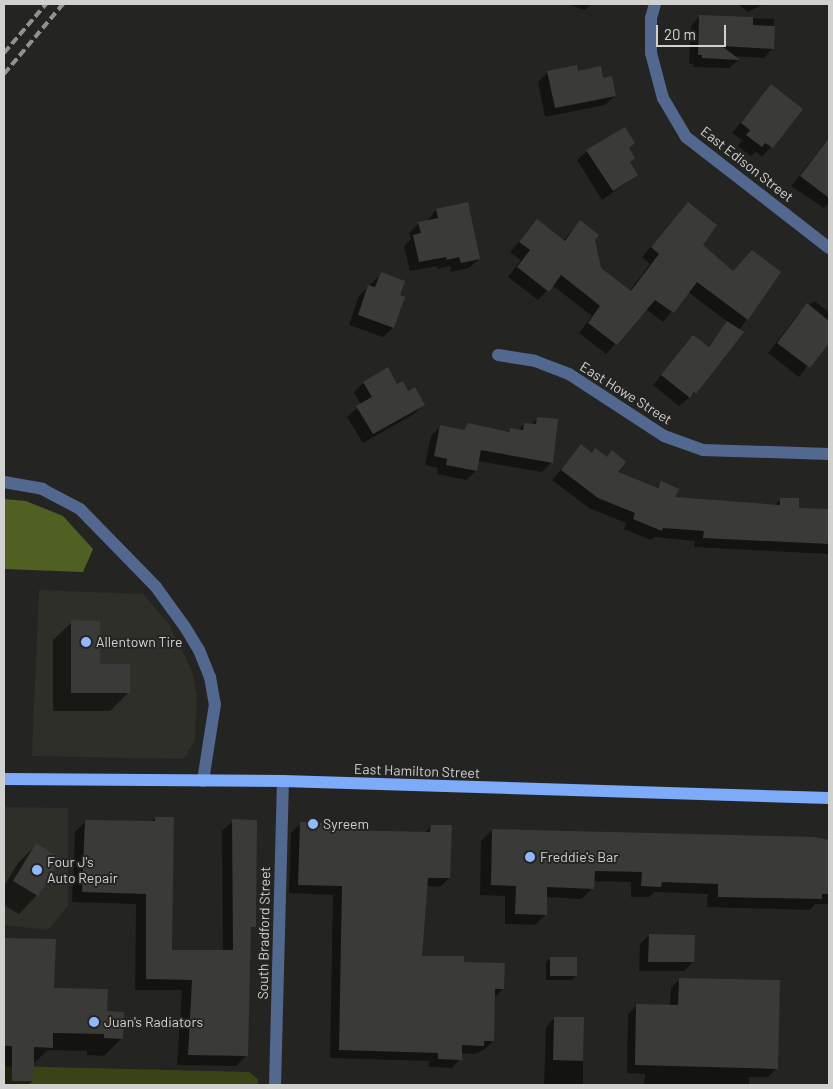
<!DOCTYPE html>
<html>
<head>
<meta charset="utf-8">
<style>
	body { margin:0 }
	#map { position:relative; width:833px; height:1089px; overflow:hidden; background:#242523; font-family:Barlow,sans-serif }
	div>[style] { position:absolute }
	.built>* { inset:0; background:#2d2f28 }
	.green>* { inset:0; background:#394416 }
	.forest>* { inset:0; background:#506022 }
	.shadow>* { inset:0; background:#0007 }
	.building>* { inset:0; background:#3a3a38 }
	.minor>* { height:12px; margin:-6px; padding:0 6px; transform-origin:6px; border-radius:6px; background:#52688e }
	.major>* { height:12px; margin:-6px; padding:0 6px; transform-origin:6px; border-radius:6px; background:#7eaafa }
	.rail>* { height:4px; margin-top:-2px; transform-origin:0; background:repeating-linear-gradient(90deg,#919290 0 8px,transparent 0 12px) }
	.dots>* { width:14px; height:14px; translate:-50% -50%; box-sizing:border-box; border:2px solid #242523; border-radius:50% }
	span { translate:-50% -50%; white-space:nowrap; text-align:center; line-height:1.15; -webkit-text-stroke:4px #242523; paint-order:stroke }
	.street-label { font-size:14px; color:#d1d2d0 }
	.poi-label { font-size:14px; color:#d1d2d0 }
	.left { translate:0 -50%; text-align:left }
	.frame { position:absolute; inset:0; border:5px solid #d1d2d0; pointer-events:none }
	.scale { position:absolute; left:656px; top:25px; width:70px; height:22px; box-sizing:border-box; border:2px solid #d1d2d0; border-top:0; padding-left:6px; font-size:15px; line-height:18px; white-space:nowrap; color:#d1d2d0; -webkit-text-stroke:4px #242523; paint-order:stroke }
</style>
</head>
<body>
<div id="map">
	<div class="built">
		<div style="clip-path:polygon(39px 590px,143px 594px,169px 624px,192px 671px,197px 696px,195px 739px,184px 759px,32px 756px)"></div>
		<div style="clip-path:polygon(4px 807px,68px 808px,68px 906px,48px 930px,4px 925px)"></div>
	</div>
	<div class="green">
		<div style="clip-path:polygon(4px 1066px,249px 1072px,258px 1079px,258px 1085px,4px 1085px)"></div>
	</div>
	<div class="forest">
		<div style="clip-path:polygon(4px 499px,26px 501px,63px 516px,93px 549px,83px 572px,4px 569px)"></div>
	</div>
	<div class="shadow">
		<div style="clip-path:polygon(567px 4px,591px 4px,585px 10px)"></div>
		<div style="clip-path:polygon(738px 4px,764px 4px,748px 12px)"></div>
		<div style="clip-path:polygon(700px 16px,774px 19px,773px 48px,764px 58px,733px 56px,738px 60px,729px 68px,693px 67px,694px 64px,689px 64px,691px 26px)"></div>
		<div style="clip-path:polygon(548px 72px,577px 72px,602px 79px,615px 96px,605px 105px,545px 117px,538px 82px)"></div>
		<div style="clip-path:polygon(771px 86px,802px 109px,762px 157px,756px 152px,751px 156px,738px 146px,742px 140px,732px 133px)"></div>
		<div style="clip-path:polygon(829px 138px,829px 203px,824px 208px,791px 186px)"></div>
		<div style="clip-path:polygon(628px 149px,629px 163px,637px 175px,602px 200px,577px 160px,587px 151px)"></div>
		<div style="clip-path:polygon(688px 203px,701px 246px,733px 272px,780px 272px,695px 393px,679px 406px,653px 385px,693px 337px,707px 348px,728px 322px,688px 292px,663px 322px,646px 309px,606px 354px,579px 333px,592px 316px,552px 285px,538px 300px,508px 277px,521px 260px,510px 252px,537px 220px,563px 241px,580px 222px,594px 240px,599px 268px,629px 292px,650px 264px,642px 257px)"></div>
		<div style="clip-path:polygon(436px 210px,479px 259px,469px 268px,451px 272px,450px 266px,438px 269px,437px 266px,410px 271px,404px 246px,411px 239px,409px 233px,419px 223px,427px 221px)"></div>
		<div style="clip-path:polygon(381px 274px,398px 296px,404px 298px,393px 328px,383px 337px,349px 325px,359px 296px)"></div>
		<div style="clip-path:polygon(814px 301px,829px 312px,829px 338px,799px 377px,768px 353px,798px 314px)"></div>
		<div style="clip-path:polygon(363px 383px,408px 393px,423px 405px,414px 414px,363px 443px,347px 417px,361px 405px,354px 392px)"></div>
		<div style="clip-path:polygon(538px 418px,552px 462px,542px 472px,478px 461px,476px 471px,466px 480px,437px 474px,438px 468px,425px 465px,431px 436px,440px 427px,462px 431px,469px 424px,507px 433px,510px 429px,518px 430px,524px 424px,531px 425px)"></div>
		<div style="clip-path:polygon(581px 446px,616px 473px,655px 489px,661px 483px,674px 498px,774px 506px,781px 499px,798px 509px,829px 510px,829px 554px,694px 547px,695px 541px,654px 537px,651px 540px,624px 529px,626px 523px,589px 508px,552px 480px)"></div>
		<div style="clip-path:polygon(72px 622px,99px 665px,129px 692px,110px 711px,53px 711px,53px 640px)"></div>
		<div style="clip-path:polygon(155px 818px,171px 951px,223px 952px,222px 831px,233px 821px,254px 926px,249px 931px,247px 1055px,236px 1066px,177px 1065px,182px 990px,135px 990px,136px 904px,72px 902px,75px 832px,85px 822px,151px 822px)"></div>
		<div style="clip-path:polygon(300px 824px,342px 831px,424px 834px,431px 826px,449px 878px,440px 887px,426px 886px,421px 957px,463px 963px,503px 989px,494px 998px,493px 1041px,484px 1050px,474px 1054px,461px 1053px,460px 1059px,452px 1068px,429px 1067px,429px 1061px,330px 1058px,333px 895px,289px 893px,291px 833px)"></div>
		<div style="clip-path:polygon(492px 830px,829px 840px,829px 904px,815px 904px,810px 910px,707px 907px,708px 894px,654px 892px,649px 897px,631px 897px,631px 882px,593px 881px,592px 889px,581px 899px,546px 897px,546px 914px,535px 925px,505px 924px,505px 896px,480px 895px,481px 841px)"></div>
		<div style="clip-path:polygon(36px 845px,37px 895px,19px 914px,4px 905px,4px 886px,18px 863px)"></div>
		<div style="clip-path:polygon(649px 935px,693px 962px,684px 971px,639px 971px,640px 944px)"></div>
		<div style="clip-path:polygon(4px 939px,54px 940px,53px 989px,106px 1012px,122px 1038px,104px 1056px,87px 1055px,87px 1051px,48px 1050px,33px 1064px,33px 1081px,28px 1085px,4px 1085px)"></div>
		<div style="clip-path:polygon(551px 958px,576px 976px,571px 980px,546px 980px,546px 962px)"></div>
		<div style="clip-path:polygon(679px 980px,776px 1069px,768px 1077px,749px 1077px,749px 1085px,644px 1085px,645px 1074px,627px 1073px,628px 1014px,637px 1005px,670px 1006px,671px 988px)"></div>
		<div style="clip-path:polygon(555px 1018px,583px 1019px,583px 1085px,544px 1085px,546px 1027px)"></div>
	</div>
	<div class="building">
		<div style="clip-path:polygon(699px 15px,753px 17px,753px 25px,775px 26px,774px 49px,722px 46px,740px 60px,702px 58px,702px 55px,698px 55px)"></div>
		<div style="clip-path:polygon(577px 65px,578px 71px,601px 66px,603px 78px,612px 76px,616px 96px,555px 108px,547px 71px)"></div>
		<div style="clip-path:polygon(771px 84px,803px 109px,773px 148px,765px 143px,762px 147px,746px 135px,750px 130px,741px 123px)"></div>
		<div style="clip-path:polygon(625px 127px,635px 143px,629px 148px,635px 158px,630px 162px,638px 175px,613px 191px,586px 150px)"></div>
		<div style="clip-path:polygon(829px 138px,829px 198px,800px 176px)"></div>
		<div style="clip-path:polygon(468px 202px,480px 259px,461px 263px,459px 257px,447px 260px,446px 257px,419px 262px,413px 235px,421px 233px,418px 222px,438px 218px,436px 209px)"></div>
		<div style="clip-path:polygon(688px 202px,717px 225px,703px 245px,733px 271px,752px 250px,781px 272px,748px 320px,697px 282px,674px 313px,655px 300px,617px 345px,588px 323px,600px 306px,589px 297px,561px 275px,549px 292px,517px 267px,530px 250px,519px 242px,537px 219px,565px 241px,580px 220px,599px 235px,595px 240px,601px 268px,631px 291px,659px 254px,651px 247px)"></div>
		<div style="clip-path:polygon(381px 272px,405px 281px,400px 295px,405px 297px,394px 328px,358px 315px,368px 285px,375px 287px)"></div>
		<div style="clip-path:polygon(807px 303px,829px 321px,829px 343px,810px 368px,777px 343px)"></div>
		<div style="clip-path:polygon(727px 321px,744px 332px,696px 394px,694px 392px,690px 398px,661px 375px,693px 335px,709px 347px)"></div>
		<div style="clip-path:polygon(388px 367px,397px 384px,403px 381px,408px 391px,415px 387px,425px 405px,373px 434px,356px 406px,372px 397px,363px 382px)"></div>
		<div style="clip-path:polygon(537px 417px,558px 419px,553px 463px,481px 450px,477px 471px,446px 465px,447px 459px,434px 456px,440px 425px,464px 430px,468px 423px,509px 432px,510px 428px,523px 430px,524px 423px,536px 424px)"></div>
		<div style="clip-path:polygon(581px 444px,592px 453px,595px 448px,607px 457px,612px 450px,626px 462px,618px 472px,658px 488px,661px 481px,679px 489px,675px 497px,780px 505px,780px 498px,799px 498px,799px 508px,829px 509px,829px 544px,703px 538px,704px 531px,663px 528px,662px 531px,633px 519px,635px 513px,598px 498px,561px 470px)"></div>
		<div style="clip-path:polygon(71px 620px,100px 621px,100px 664px,130px 664px,130px 693px,71px 693px)"></div>
		<div style="clip-path:polygon(155px 817px,174px 817px,172px 950px,233px 950px,232px 819px,257px 820px,256px 927px,251px 927px,248px 1056px,188px 1055px,192px 980px,146px 979px,146px 894px,82px 892px,85px 820px,155px 821px)"></div>
		<div style="clip-path:polygon(300px 822px,343px 823px,343px 830px,430px 832px,431px 825px,452px 825px,450px 878px,428px 878px,422px 956px,464px 956px,464px 962px,505px 963px,504px 989px,495px 989px,494px 1041px,484px 1041px,484px 1046px,462px 1045px,462px 1060px,438px 1059px,438px 1053px,339px 1050px,342px 886px,298px 885px)"></div>
		<div style="clip-path:polygon(492px 829px,814px 837px,829px 840px,829px 894px,822px 894px,822px 899px,718px 897px,718px 884px,662px 882px,661px 887px,641px 886px,642px 872px,595px 871px,594px 889px,547px 887px,547px 915px,515px 914px,516px 886px,491px 885px)"></div>
		<div style="clip-path:polygon(36px 843px,61px 859px,38px 896px,13px 881px)"></div>
		<div style="clip-path:polygon(649px 934px,695px 935px,694px 962px,648px 962px)"></div>
		<div style="clip-path:polygon(4px 938px,56px 939px,54px 988px,108px 989px,107px 1011px,124px 1012px,123px 1039px,104px 1038px,104px 1034px,53px 1033px,53px 1048px,34px 1047px,34px 1081px,12px 1081px,12px 1046px,4px 1046px)"></div>
		<div style="clip-path:polygon(550px 957px,577px 957px,577px 976px,550px 976px)"></div>
		<div style="clip-path:polygon(679px 978px,780px 980px,778px 1069px,635px 1065px,636px 1004px,678px 1005px)"></div>
		<div style="clip-path:polygon(554px 1017px,584px 1017px,583px 1061px,553px 1060px)"></div>
	</div>
	<div class="minor">
		<div style="left:655px;top:4px;width:15px;rotate:106deg"></div>
		<div style="left:651px;top:18px;width:35px;rotate:90deg"></div>
		<div style="left:651px;top:53px;width:47px;rotate:75.1deg"></div>
		<div style="left:663px;top:98px;width:45px;rotate:59.5deg"></div>
		<div style="left:686px;top:137px;width:181px;rotate:37.8deg"></div>
		<div style="left:498px;top:355px;width:37px;rotate:9deg"></div>
		<div style="left:535px;top:361px;width:36px;rotate:21deg"></div>
		<div style="left:569px;top:374px;width:113px;rotate:33.1deg"></div>
		<div style="left:664px;top:436px;width:41px;rotate:19.7deg"></div>
		<div style="left:703px;top:450px;width:126px;rotate:1.8deg"></div>
		<div style="left:4px;top:482px;width:39px;rotate:10deg"></div>
		<div style="left:42px;top:489px;width:43px;rotate:27.8deg"></div>
		<div style="left:80px;top:509px;width:109px;rotate:45.7deg"></div>
		<div style="left:156px;top:587px;width:49px;rotate:54.1deg"></div>
		<div style="left:185px;top:627px;width:27px;rotate:59deg"></div>
		<div style="left:199px;top:650px;width:29px;rotate:68deg"></div>
		<div style="left:210px;top:677px;width:27px;rotate:80deg"></div>
		<div style="left:215px;top:704px;width:78px;rotate:98.9deg"></div>
		<div style="left:275px;top:1085px;width:304px;rotate:-88.5deg"></div>
	</div>
	<div class="major">
		<div style="left:4px;top:779px;width:279px;rotate:0.4deg"></div>
		<div style="left:283px;top:781px;width:546px;rotate:1.78deg"></div>
	</div>
	<div class="rail">
		<div style="left:4px;top:53px;width:65px;rotate:-49.4deg"></div>
		<div style="left:4px;top:74px;width:92px;rotate:-49.9deg"></div>
	</div>
	<div class="dots">
		<div style="left:86px;top:642px;background:#91b8fd"></div>
		<div style="left:313px;top:824px;background:#91b8fd"></div>
		<div style="left:530px;top:857px;background:#91b8fd"></div>
		<div style="left:37px;top:870px;background:#91b8fd"></div>
		<div style="left:94px;top:1022px;background:#91b8fd"></div>
	</div>
	<div class="street-label">
		<span style="left:747px;top:164px;rotate:38deg">East Edison Street</span>
		<span style="left:626px;top:393px;rotate:32deg">East Howe Street</span>
		<span style="left:417px;top:771px;rotate:2deg">East Hamilton Street</span>
		<span style="left:264px;top:933px;rotate:-89deg">South Bradford Street</span>
	</div>
	<div class="poi-label">
		<span class="left" style="left:96px;top:642px">Allentown Tire</span>
		<span class="left" style="left:323px;top:824px">Syreem</span>
		<span class="left" style="left:540px;top:857px">Freddie's Bar</span>
		<span class="left" style="left:47px;top:870px">Four J's<br>Auto Repair</span>
		<span class="left" style="left:104px;top:1022px">Juan's Radiators</span>
	</div>
	<div class="frame"></div>
	<div class="scale">20 m</div>
</div>
</body>
</html>
